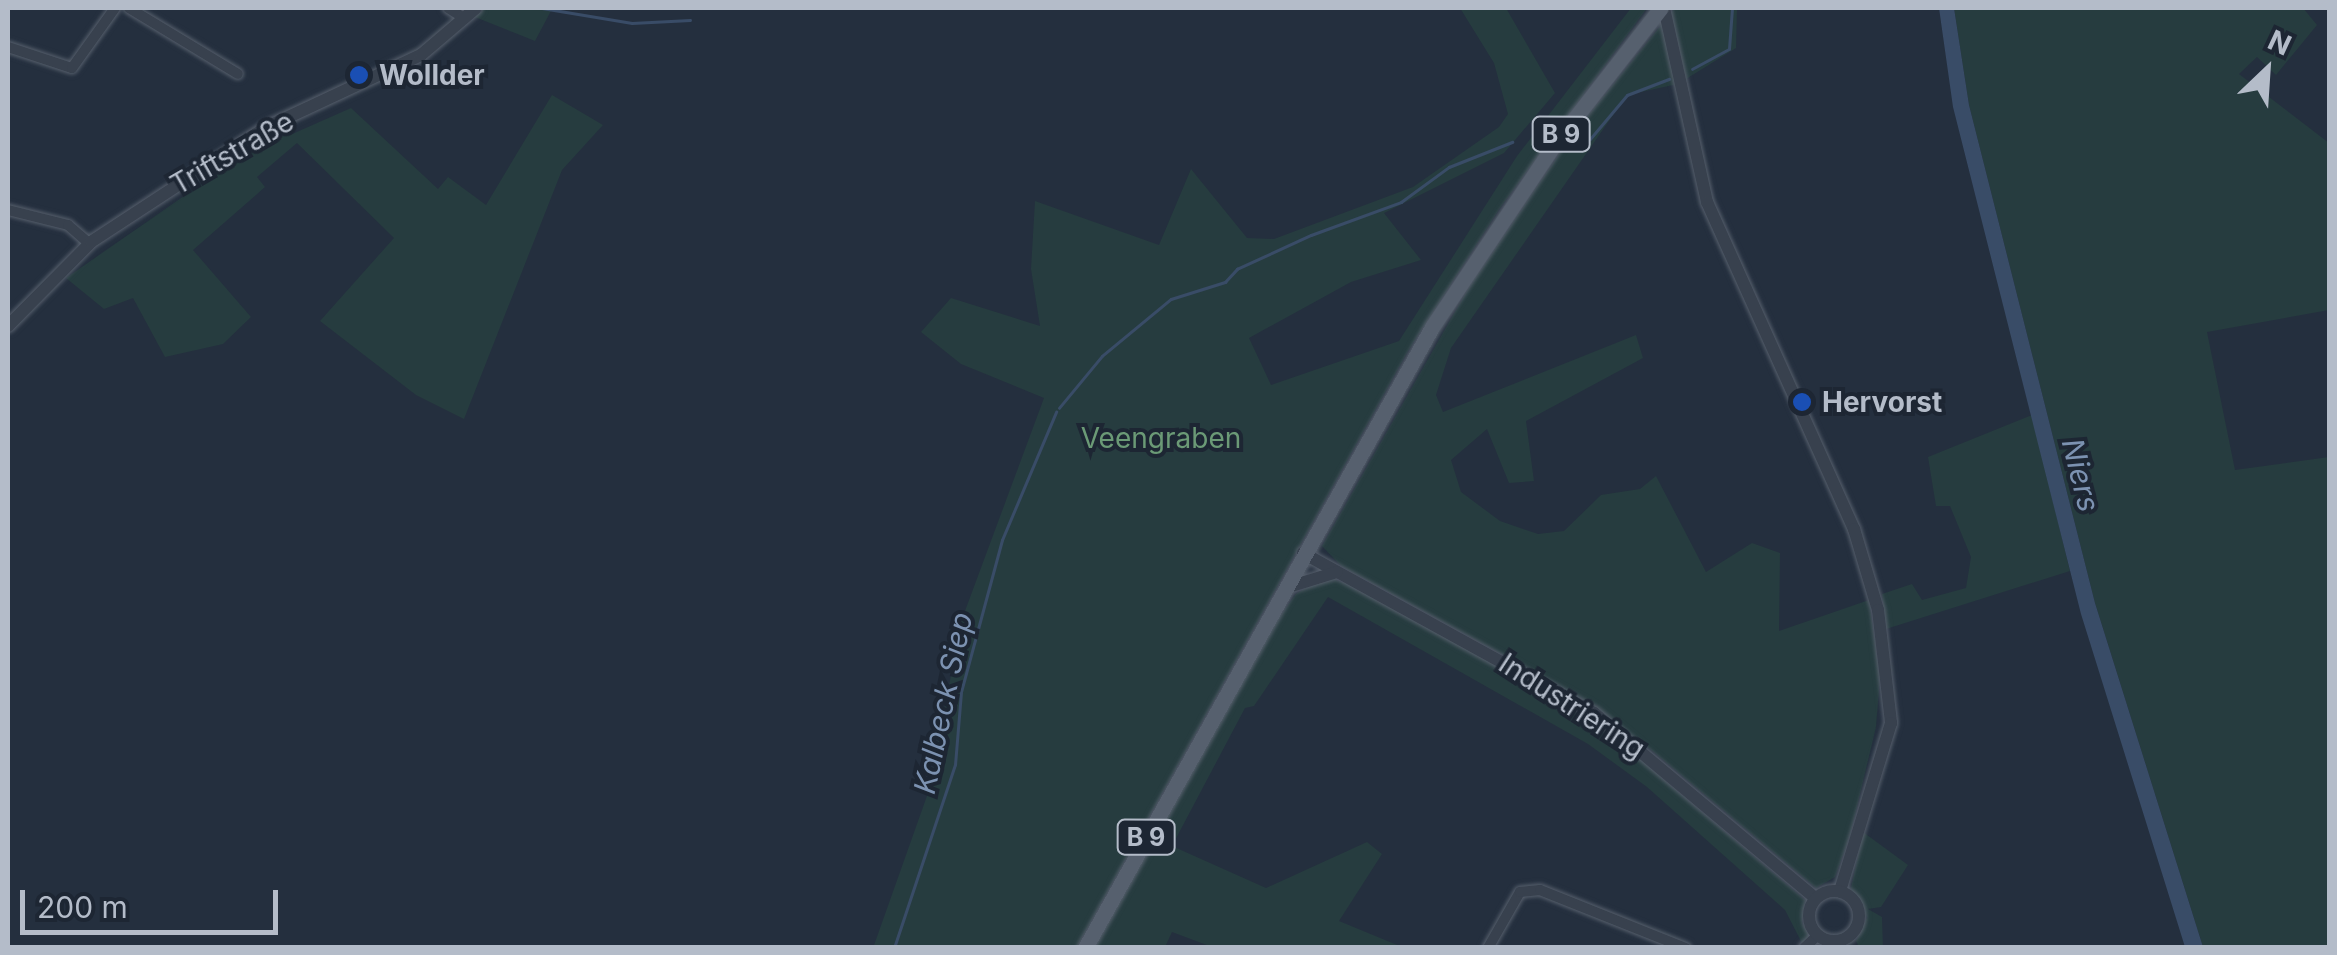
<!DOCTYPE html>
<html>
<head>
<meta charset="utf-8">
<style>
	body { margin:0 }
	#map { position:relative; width:2337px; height:955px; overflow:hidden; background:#242f3e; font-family:Inter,sans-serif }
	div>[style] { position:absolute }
	.green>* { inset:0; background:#263c3f }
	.water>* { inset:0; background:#394c67 }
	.stream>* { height:2.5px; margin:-1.25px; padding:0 1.25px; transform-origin:1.25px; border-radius:1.25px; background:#394c67 }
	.roads { filter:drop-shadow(0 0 2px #565f6c) drop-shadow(0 0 2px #565f6c) }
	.minor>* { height:10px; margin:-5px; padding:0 5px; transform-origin:5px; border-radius:5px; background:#38414e }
	.tertiary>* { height:12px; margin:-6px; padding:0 6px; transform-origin:6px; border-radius:6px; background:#38414e }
	.tertiary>.ring { margin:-6px; padding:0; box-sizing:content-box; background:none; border:12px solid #38414e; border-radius:50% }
	.primary>* { height:15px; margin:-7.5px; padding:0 7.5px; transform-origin:7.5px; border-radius:7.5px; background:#56606e }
	.dots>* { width:28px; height:28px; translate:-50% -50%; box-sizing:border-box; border:5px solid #1d2633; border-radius:50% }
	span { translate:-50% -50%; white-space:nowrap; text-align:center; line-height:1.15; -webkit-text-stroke:8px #1d2633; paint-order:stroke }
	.shield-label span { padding:2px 8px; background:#1d2633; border:2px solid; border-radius:8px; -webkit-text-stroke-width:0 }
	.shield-label { font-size:25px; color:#b4bcc9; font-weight:700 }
	.poi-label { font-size:28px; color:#b4bcc9; font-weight:700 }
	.left { translate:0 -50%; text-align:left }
	.street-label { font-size:28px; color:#b4bcc9 }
	.park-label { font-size:28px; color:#6b9a76 }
	.water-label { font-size:30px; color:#7c92b1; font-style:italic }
	.frame { position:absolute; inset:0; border:10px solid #b4bcc9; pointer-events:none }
	.north { position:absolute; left:2217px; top:20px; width:100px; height:100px; -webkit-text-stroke:8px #1d2633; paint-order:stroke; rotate:25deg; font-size:28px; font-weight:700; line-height:40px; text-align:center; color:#b4bcc9 }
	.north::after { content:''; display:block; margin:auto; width:35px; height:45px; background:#b4bcc9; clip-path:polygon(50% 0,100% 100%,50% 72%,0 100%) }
	.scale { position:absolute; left:20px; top:890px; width:258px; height:45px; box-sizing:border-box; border:5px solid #b4bcc9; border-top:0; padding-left:12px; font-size:30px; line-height:35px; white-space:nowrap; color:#b4bcc9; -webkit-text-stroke:8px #1d2633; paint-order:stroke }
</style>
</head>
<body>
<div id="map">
	<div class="green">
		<div style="clip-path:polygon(484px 8px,541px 8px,552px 9px,535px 41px,475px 17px)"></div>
		<div style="clip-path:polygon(1460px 8px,1506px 8px,1555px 93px,1504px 153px,1384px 213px,1421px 260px,1351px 282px,1249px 338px,1271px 385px,1399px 341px,1517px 156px,1631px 8px,1647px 8px,1500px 208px,1408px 351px,1077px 947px,873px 948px,928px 793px,962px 619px,1044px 398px,961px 364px,921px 332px,951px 298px,1040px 326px,1031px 269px,1035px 201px,1159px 245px,1191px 169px,1247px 238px,1274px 239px,1413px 187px,1499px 127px,1508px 114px,1494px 63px)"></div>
		<div style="clip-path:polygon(1675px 8px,1737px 8px,1736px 48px,1678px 84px,1627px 95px,1451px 348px,1436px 395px,1443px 412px,1636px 335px,1643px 358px,1526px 421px,1534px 481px,1509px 483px,1487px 429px,1451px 460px,1461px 492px,1500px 521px,1538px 534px,1564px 531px,1601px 495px,1640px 489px,1656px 476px,1706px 572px,1752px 543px,1780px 553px,1779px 631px,1869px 600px,1880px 678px,1876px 727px,1850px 836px,1835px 877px,1816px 888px,1650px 749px,1552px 682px,1341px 566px,1322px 546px,1469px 287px,1572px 135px)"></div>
		<div style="clip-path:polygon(1954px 8px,2303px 8px,2317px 25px,2276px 75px,2257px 57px,2239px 74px,2329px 143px,2329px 310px,2207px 332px,2235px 470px,2329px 457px,2329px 947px,2203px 947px,2095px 603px,1969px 105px)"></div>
		<div style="clip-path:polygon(552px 95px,603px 125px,562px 170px,464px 419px,416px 395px,320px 321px,394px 238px,297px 143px,257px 177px,265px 187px,193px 250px,251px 317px,223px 344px,165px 357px,133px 298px,104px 309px,66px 278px,282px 128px,290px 135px,351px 108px,438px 189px,448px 177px,486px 205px)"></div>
		<div style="clip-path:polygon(2032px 415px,2070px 571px,1886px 629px,1882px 594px,1912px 584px,1922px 600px,1966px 588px,1971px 557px,1950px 506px,1936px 506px,1928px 457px)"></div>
		<div style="clip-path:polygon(1325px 577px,1351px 585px,1589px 716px,1805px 900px,1802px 923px,1812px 941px,1804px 947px,1785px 910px,1647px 787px,1588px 744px,1328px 597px,1254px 706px,1245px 708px,1172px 846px,1266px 888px,1367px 842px,1382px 854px,1339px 921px,1402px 947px,1212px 947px,1172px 932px,1165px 947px,1093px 948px,1266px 635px,1296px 594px)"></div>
		<div style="clip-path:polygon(1863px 832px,1908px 865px,1881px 907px,1868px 909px,1882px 917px,1883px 947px,1859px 947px,1856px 941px,1867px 917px,1851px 888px)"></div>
	</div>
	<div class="water">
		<div style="clip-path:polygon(1939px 8px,1954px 8px,1969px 105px,2095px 603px,2203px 947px,2185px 947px,2081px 614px,1953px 107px)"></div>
	</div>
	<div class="stream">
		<div style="left:542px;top:8px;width:91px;rotate:9.5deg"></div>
		<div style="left:632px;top:23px;width:58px;rotate:-3deg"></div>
		<div style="left:1692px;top:69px;width:42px;rotate:-28.4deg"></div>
		<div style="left:1729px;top:49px;width:41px;rotate:-85.8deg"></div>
		<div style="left:1590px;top:139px;width:57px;rotate:-49.9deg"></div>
		<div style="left:1627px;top:95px;width:45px;rotate:-20.9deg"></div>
		<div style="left:1059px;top:408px;width:67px;rotate:-50.4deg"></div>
		<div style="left:1102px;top:356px;width:89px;rotate:-39.6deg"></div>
		<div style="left:1171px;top:299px;width:57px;rotate:-17.5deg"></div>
		<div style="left:1225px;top:282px;width:18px;rotate:-47deg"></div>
		<div style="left:1237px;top:269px;width:81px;rotate:-24.7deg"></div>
		<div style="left:1311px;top:235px;width:96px;rotate:-20.1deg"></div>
		<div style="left:1401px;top:202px;width:59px;rotate:-36.1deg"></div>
		<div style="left:1449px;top:167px;width:68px;rotate:-21.6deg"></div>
		<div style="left:894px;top:948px;width:193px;rotate:-71.6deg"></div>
		<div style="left:955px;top:765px;width:73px;rotate:-85.3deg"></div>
		<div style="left:961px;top:692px;width:157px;rotate:-74.9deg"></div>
		<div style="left:1002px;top:540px;width:139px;rotate:-67.1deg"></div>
	</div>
	<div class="roads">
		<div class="minor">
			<div style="left:129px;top:8px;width:127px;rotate:31.2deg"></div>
			<div style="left:448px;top:8px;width:19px;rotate:32deg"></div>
			<div style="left:8px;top:47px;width:67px;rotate:18.2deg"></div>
			<div style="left:72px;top:68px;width:74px;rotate:-54.4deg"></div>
			<div style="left:8px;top:210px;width:62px;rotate:14deg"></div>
			<div style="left:68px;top:225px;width:28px;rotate:41deg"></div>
			<div style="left:1488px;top:948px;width:64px;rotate:-60.3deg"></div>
			<div style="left:1520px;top:892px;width:20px;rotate:-6deg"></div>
			<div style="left:1540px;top:890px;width:157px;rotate:21.7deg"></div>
			<div style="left:1804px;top:948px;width:18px;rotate:-43deg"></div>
		</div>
		<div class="tertiary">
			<div style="left:1664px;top:8px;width:199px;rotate:77.5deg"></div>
			<div style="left:1707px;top:202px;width:359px;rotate:65.8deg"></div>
			<div style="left:1854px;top:529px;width:84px;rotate:73.5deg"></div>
			<div style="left:1878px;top:610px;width:114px;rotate:83.4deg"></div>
			<div style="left:1891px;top:723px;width:176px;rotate:106.9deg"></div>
			<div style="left:8px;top:326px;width:118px;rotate:-45.3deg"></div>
			<div style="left:91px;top:242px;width:208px;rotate:-33.2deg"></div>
			<div style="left:265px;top:128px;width:172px;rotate:-25.1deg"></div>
			<div style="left:421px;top:55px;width:72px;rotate:-40.5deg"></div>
			<div style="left:1303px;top:553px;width:332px;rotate:28.8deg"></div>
			<div style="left:1594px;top:713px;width:288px;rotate:39.9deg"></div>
			<div style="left:1285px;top:588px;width:54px;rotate:-17.1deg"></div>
			<div class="ring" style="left:1809px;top:891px;width:38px;height:38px"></div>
		</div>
		<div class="primary">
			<div style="left:1085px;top:948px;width:711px;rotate:-60.8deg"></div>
			<div style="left:1432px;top:327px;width:218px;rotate:-56.2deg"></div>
			<div style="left:1553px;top:146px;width:175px;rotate:-52deg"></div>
		</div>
	</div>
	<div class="dots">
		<div style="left:359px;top:75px;background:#1a4fb4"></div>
		<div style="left:1802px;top:402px;background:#1a4fb4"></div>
	</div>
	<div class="shield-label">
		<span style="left:1561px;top:134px">B 9</span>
		<span style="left:1146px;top:837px">B 9</span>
	</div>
	<div class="poi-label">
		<span class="left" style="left:379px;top:75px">Wollder</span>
		<span class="left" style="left:1822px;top:402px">Hervorst</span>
	</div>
	<div class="street-label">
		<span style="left:232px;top:153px;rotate:-30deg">Triftstraße</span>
		<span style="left:1572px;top:706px;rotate:33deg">Industriering</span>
	</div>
	<div class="park-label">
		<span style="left:1161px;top:438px">Veengraben</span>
	</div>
	<div class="water-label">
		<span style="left:2081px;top:475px;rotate:76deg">Niers</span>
		<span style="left:943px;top:703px;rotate:-78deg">Kalbeck Siep</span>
	</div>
	<div class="frame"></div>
	<div class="north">N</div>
	<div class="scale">200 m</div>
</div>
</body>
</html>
